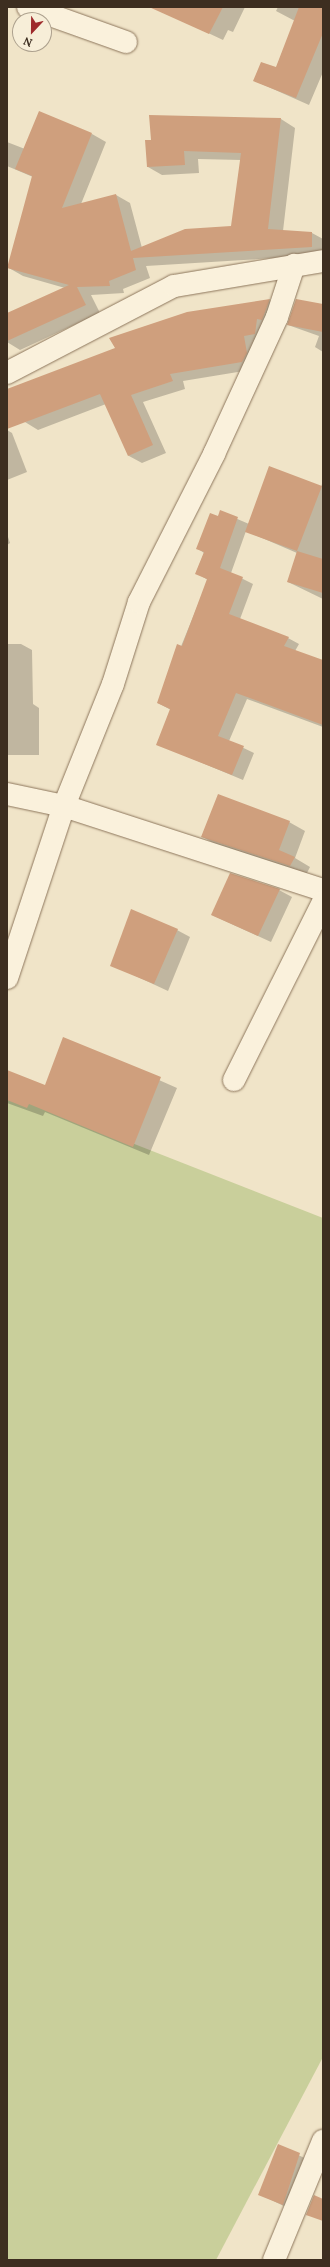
<!DOCTYPE html>
<html>
<head>
<meta charset="utf-8">
<style>
	body { margin:0 }
	#map { position:relative; width:330px; height:2267px; overflow:hidden; background:#f0e4c8; font-family:Lora,serif }
	div>[style] { position:absolute }
	.green>* { inset:0; background:#c9cf9b }
	.shadow>* { inset:0; background:#0003 }
	.building>* { inset:0; background:#cf9f7d }
	.roads { filter:drop-shadow(0 0 1px #8d765c) drop-shadow(0 0 1px #8d765c) }
	.minor>* { height:22px; margin:-11px; padding:0 11px; transform-origin:11px; border-radius:11px; background:#faf1dc }
	span { translate:-50% -50%; white-space:nowrap; text-align:center; line-height:1.15; -webkit-text-stroke:3px #f7eed8; paint-order:stroke }
	.frame { position:absolute; inset:0; border:8px solid #3d2e20; pointer-events:none }
	.north { position:absolute; left:12px; top:12px; width:40px; height:40px; box-sizing:border-box; background:#f7eed8; border:1px solid #ada18e; border-radius:50%; rotate:202deg; font-size:11px; font-weight:700; line-height:16px; text-align:center; color:#3d2e20 }
	.north::after { content:''; display:block; margin:auto; width:14px; height:18px; background:#9e2a2b; clip-path:polygon(50% 0,100% 100%,50% 72%,0 100%) }
</style>
</head>
<body>
<div id="map">
	<div class="green">
		<div style="clip-path:polygon(7px 1094px,323px 1218px,323px 2057px,216px 2260px,7px 2260px)"></div>
	</div>
	<div class="shadow">
		<div style="clip-path:polygon(173px 7px,245px 7px,233px 32px,228px 30px,223px 40px,170px 15px)"></div>
		<div style="clip-path:polygon(278px 7px,323px 7px,323px 72px,309px 105px,255px 81px,276px 68px,295px 21px,276px 11px)"></div>
		<div style="clip-path:polygon(281px 119px,295px 128px,283px 231px,312px 233px,323px 239px,323px 255px,146px 266px,150px 278px,123px 289px,124px 293px,91px 295px,100px 313px,20px 350px,7px 342px,7px 314px,65px 288px,23px 276px,9px 268px,33px 177px,7px 166px,7px 142px,25px 149px,92px 134px,106px 142px,81px 204px,116px 195px,130px 203px,142px 248px,232px 227px,241px 160px,198px 159px,199px 173px,162px 175px,148px 167px,146px 141px)"></div>
		<div style="clip-path:polygon(270px 300px,282px 307px,256px 369px,183px 381px,185px 389px,143px 402px,166px 453px,142px 463px,129px 456px,106px 404px,38px 430px,25px 422px)"></div>
		<div style="clip-path:polygon(323px 307px,323px 352px,315px 347px,319px 336px,288px 325px)"></div>
		<div style="clip-path:polygon(7px 430px,12px 433px,27px 472px,7px 480px)"></div>
		<div style="clip-path:polygon(323px 481px,323px 599px,288px 582px,297px 553px,246px 531px,231px 573px,253px 584px,240px 619px,288px 638px,299px 644px,295px 651px,323px 661px,323px 727px,247px 699px,229px 741px,254px 753px,243px 780px,157px 744px,171px 710px,158px 703px,208px 580px,196px 573px,204px 553px,197px 548px,221px 512px,249px 524px,321px 487px)"></div>
		<div style="clip-path:polygon(7px 534px,10px 543px,7px 545px)"></div>
		<div style="clip-path:polygon(7px 644px,21px 644px,32px 650px,33px 704px,39px 708px,39px 755px,7px 755px)"></div>
		<div style="clip-path:polygon(289px 822px,305px 831px,295px 858px,310px 867px,306px 875px,218px 846px,203px 837px)"></div>
		<div style="clip-path:polygon(279px 890px,292px 897px,271px 942px,212px 915px)"></div>
		<div style="clip-path:polygon(177px 930px,190px 937px,168px 991px,112px 965px)"></div>
		<div style="clip-path:polygon(64px 1038px,177px 1088px,149px 1155px,45px 1112px,43px 1116px,7px 1103px,7px 1071px,46px 1086px)"></div>
		<div style="clip-path:polygon(279px 2146px,313px 2162px,296px 2212px,259px 2194px)"></div>
	</div>
	<div class="building">
		<div style="clip-path:polygon(149px 7px,223px 7px,209px 34px)"></div>
		<div style="clip-path:polygon(299px 7px,323px 7px,323px 33px,296px 98px,253px 81px,261px 62px,276px 67px)"></div>
		<div style="clip-path:polygon(39px 111px,92px 133px,62px 208px,116px 194px,131px 251px,185px 229px,231px 226px,241px 153px,184px 151px,185px 165px,147px 167px,145px 140px,151px 140px,149px 115px,281px 118px,268px 229px,312px 232px,312px 247px,133px 258px,136px 270px,109px 281px,110px 286px,77px 287px,86px 305px,7px 341px,7px 313px,69px 285px,7px 268px,32px 176px,15px 169px)"></div>
		<div style="clip-path:polygon(270px 299px,262px 320px,257px 319px,255px 334px,244px 336px,247px 353px,242px 362px,170px 374px,173px 381px,131px 395px,153px 445px,128px 456px,100px 394px,7px 429px,7px 389px,115px 348px,109px 338px,187px 312px)"></div>
		<div style="clip-path:polygon(296px 299px,323px 304px,323px 332px,287px 325px)"></div>
		<div style="clip-path:polygon(269px 466px,322px 486px,297px 551px,323px 559px,323px 593px,287px 582px,297px 551px,245px 532px)"></div>
		<div style="clip-path:polygon(220px 510px,238px 517px,220px 568px,243px 577px,229px 614px,289px 637px,284px 646px,323px 660px,323px 725px,236px 693px,218px 736px,244px 746px,232px 775px,156px 745px,170px 709px,157px 703px,177px 644px,182px 646px,207px 579px,195px 574px,204px 552px,196px 549px,210px 513px,218px 516px)"></div>
		<div style="clip-path:polygon(218px 794px,290px 821px,279px 850px,295px 857px,290px 866px,201px 837px)"></div>
		<div style="clip-path:polygon(230px 873px,280px 889px,258px 936px,211px 915px)"></div>
		<div style="clip-path:polygon(131px 909px,178px 929px,154px 984px,110px 966px)"></div>
		<div style="clip-path:polygon(63px 1037px,161px 1077px,133px 1147px,29px 1104px,27px 1108px,7px 1100px,7px 1070px,45px 1085px)"></div>
		<div style="clip-path:polygon(278px 2144px,300px 2153px,283px 2205px,258px 2195px)"></div>
		<div style="clip-path:polygon(314px 2195px,323px 2199px,323px 2221px,306px 2215px)"></div>
	</div>
	<div class="roads">
		<div class="minor">
			<div style="left:28px;top:7px;width:104px;rotate:19.7deg"></div>
			<div style="left:7px;top:373px;width:188px;rotate:-27.5deg"></div>
			<div style="left:174px;top:286px;width:151px;rotate:-9.5deg"></div>
			<div style="left:7px;top:794px;width:58px;rotate:11.9deg"></div>
			<div style="left:64px;top:806px;width:272px;rotate:18deg"></div>
			<div style="left:7px;top:978px;width:181px;rotate:-71.7deg"></div>
			<div style="left:64px;top:806px;width:131px;rotate:-68.1deg"></div>
			<div style="left:113px;top:684px;width:86px;rotate:-72.4deg"></div>
			<div style="left:139px;top:602px;width:166px;rotate:-63.1deg"></div>
			<div style="left:214px;top:454px;width:151px;rotate:-65.3deg"></div>
			<div style="left:277px;top:317px;width:55px;rotate:-71.9deg"></div>
			<div style="left:234px;top:1080px;width:199px;rotate:-63.4deg"></div>
			<div style="left:274px;top:2260px;width:129px;rotate:-67.6deg"></div>
		</div>
	</div>
	<div class="frame"></div>
	<div class="north">N</div>
</div>
</body>
</html>
